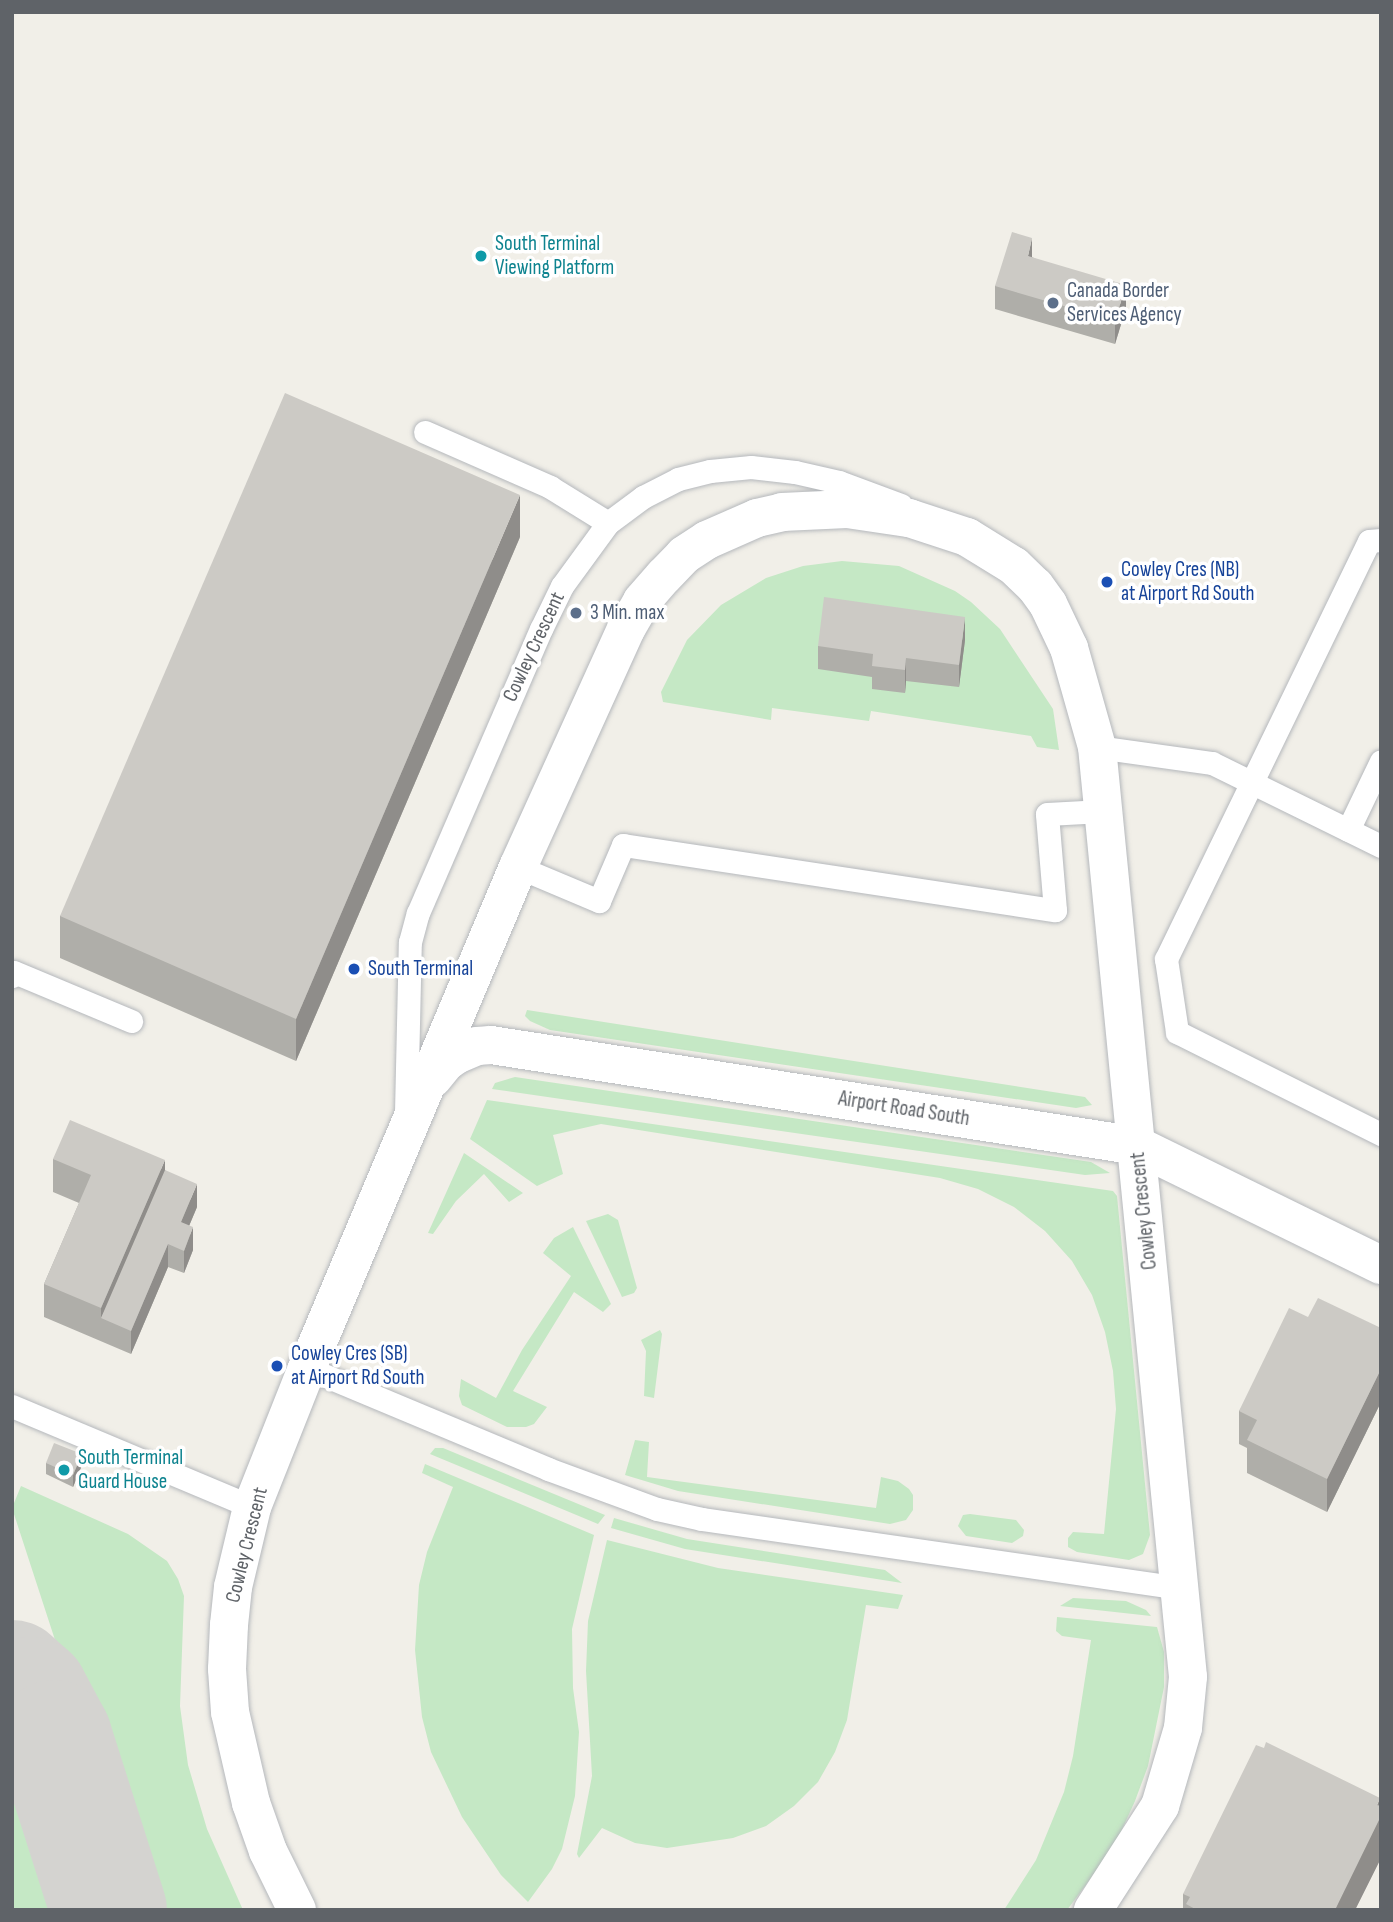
<!DOCTYPE html>
<html>
<head>
<meta charset="utf-8">
<style>
	body { margin:0 }
	#map { position:relative; width:1393px; height:1922px; overflow:hidden; background:#f1efe8; font-family:"Sofia Sans Condensed",sans-serif }
	div>[style] { position:absolute }
	.green>* { inset:0; background:#c5e8c5 }
	.taxiway>* { height:116px; margin:-58px; padding:0 58px; transform-origin:58px; border-radius:58px; background:#d4d3d0 }
	.roads { filter:drop-shadow(0 0 2px #b5b8bc) drop-shadow(0 0 2px #b5b8bc) }
	.service>* { height:23px; margin:-11.5px; padding:0 11.5px; transform-origin:11.5px; border-radius:11.5px; background:#fff }
	.minor>* { height:38px; margin:-19px; padding:0 19px; transform-origin:19px; border-radius:19px; background:#fff }
	.wall>* { inset:0; background:#afaea9 }
	.shaded-wall>* { inset:0; background:#8f8d8a }
	.building>* { inset:0; background:#cccac5 }
	.dots>* { width:19px; height:19px; translate:-50% -50%; box-sizing:border-box; border:4px solid #fff; border-radius:50% }
	span { translate:-50% -50%; white-space:nowrap; text-align:center; line-height:1.15; -webkit-text-stroke:7px #fff; paint-order:stroke }
	.culture-label { font-size:21px; color:#0d838f }
	.left { translate:0 -50%; text-align:left }
	.service-label { font-size:21px; color:#4e5e75 }
	.transit-label { font-size:21px; color:#164399 }
	.street-label { font-size:21px; color:#5f6368 }
	.frame { position:absolute; inset:0; border:14px solid #5f6368; pointer-events:none }
</style>
</head>
<body>
<div id="map">
	<div class="green">
		<div style="clip-path:polygon(842px 561px,899px 566px,955px 591px,971px 602px,1000px 629px,1053px 709px,1059px 750px,1037px 747px,1031px 736px,871px 711px,869px 721px,772px 708px,771px 720px,663px 702px,661px 692px,687px 640px,721px 605px,766px 578px,803px 566px)"></div>
		<div style="clip-path:polygon(527px 1010px,1085px 1097px,1092px 1105px,1076px 1108px,550px 1030px,530px 1021px,525px 1016px)"></div>
		<div style="clip-path:polygon(515px 1077px,1091px 1162px,1110px 1173px,1085px 1175px,492px 1089px,495px 1083px)"></div>
		<div style="clip-path:polygon(487px 1100px,1113px 1191px,1117px 1196px,1150px 1535px,1143px 1554px,1129px 1560px,1077px 1552px,1068px 1547px,1068px 1538px,1073px 1532px,1104px 1534px,1116px 1409px,1113px 1371px,1105px 1332px,1092px 1295px,1072px 1261px,1045px 1231px,1014px 1207px,978px 1189px,940px 1178px,601px 1124px,553px 1135px,563px 1174px,537px 1186px,470px 1139px)"></div>
		<div style="clip-path:polygon(464px 1153px,523px 1193px,509px 1202px,484px 1174px,456px 1201px,433px 1234px,428px 1233px)"></div>
		<div style="clip-path:polygon(608px 1214px,618px 1220px,637px 1288px,634px 1293px,622px 1297px,586px 1221px)"></div>
		<div style="clip-path:polygon(573px 1227px,611px 1304px,603px 1312px,574px 1292px,513px 1391px,547px 1407px,534px 1424px,526px 1427px,507px 1427px,462px 1405px,459px 1396px,461px 1379px,496px 1398px,522px 1350px,571px 1276px,543px 1253px,554px 1238px)"></div>
		<div style="clip-path:polygon(660px 1330px,662px 1334px,654px 1398px,644px 1396px,646px 1351px,641px 1340px)"></div>
		<div style="clip-path:polygon(635px 1440px,649px 1442px,647px 1477px,876px 1508px,881px 1477px,898px 1481px,909px 1489px,913px 1495px,913px 1510px,906px 1520px,890px 1524px,678px 1491px,625px 1475px)"></div>
		<div style="clip-path:polygon(435px 1448px,443px 1448px,605px 1515px,598px 1524px,430px 1454px)"></div>
		<div style="clip-path:polygon(425px 1464px,594px 1535px,572px 1629px,573px 1688px,579px 1732px,575px 1796px,562px 1849px,552px 1869px,528px 1902px,501px 1875px,462px 1817px,431px 1752px,422px 1717px,415px 1650px,419px 1585px,427px 1552px,453px 1487px,422px 1473px)"></div>
		<div style="clip-path:polygon(21px 1486px,128px 1534px,167px 1561px,178px 1579px,184px 1596px,180px 1706px,188px 1765px,207px 1829px,243px 1910px,143px 1910px,12px 1508px)"></div>
		<div style="clip-path:polygon(970px 1514px,1016px 1520px,1024px 1530px,1023px 1536px,1012px 1543px,966px 1536px,958px 1526px,963px 1515px)"></div>
		<div style="clip-path:polygon(614px 1518px,687px 1539px,885px 1570px,902px 1583px,685px 1549px,611px 1528px)"></div>
		<div style="clip-path:polygon(607px 1540px,718px 1568px,903px 1595px,898px 1609px,866px 1605px,847px 1720px,835px 1752px,818px 1782px,794px 1806px,766px 1826px,733px 1838px,667px 1848px,635px 1843px,602px 1828px,579px 1858px,577px 1854px,592px 1776px,586px 1671px,588px 1621px)"></div>
		<div style="clip-path:polygon(1073px 1598px,1126px 1601px,1146px 1610px,1151px 1616px,1060px 1606px)"></div>
		<div style="clip-path:polygon(1057px 1617px,1157px 1627px,1164px 1652px,1164px 1687px,1148px 1766px,1135px 1801px,1119px 1836px,1094px 1874px,1067px 1910px,1004px 1910px,1036px 1860px,1064px 1792px,1073px 1756px,1091px 1640px,1062px 1636px,1056px 1631px)"></div>
		<div style="clip-path:polygon(12px 1712px,31px 1722px,83px 1910px,12px 1910px)"></div>
	</div>
	<div class="taxiway">
		<div style="left:12px;top:1678px;width:25px;rotate:42deg"></div>
		<div style="left:31px;top:1695px;width:49px;rotate:61.9deg"></div>
		<div style="left:54px;top:1738px;width:181px;rotate:72.3deg"></div>
	</div>
	<div class="roads">
		<div class="service">
			<div style="left:425px;top:432px;width:137px;rotate:23.7deg"></div>
			<div style="left:550px;top:487px;width:68px;rotate:31.8deg"></div>
			<div style="left:1381px;top:540px;width:12px;rotate:175deg"></div>
			<div style="left:1369px;top:541px;width:465px;rotate:115.9deg"></div>
			<div style="left:1166px;top:959px;width:74px;rotate:81.4deg"></div>
			<div style="left:1177px;top:1032px;width:228px;rotate:26.6deg"></div>
			<div style="left:1097px;top:747px;width:116px;rotate:7.9deg"></div>
			<div style="left:1212px;top:763px;width:188px;rotate:26.2deg"></div>
			<div style="left:1348px;top:830px;width:76px;rotate:-64.4deg"></div>
			<div style="left:518px;top:867px;width:88px;rotate:22.8deg"></div>
			<div style="left:599px;top:901px;width:61px;rotate:-66.8deg"></div>
			<div style="left:623px;top:845px;width:437px;rotate:8.6deg"></div>
			<div style="left:1055px;top:910px;width:96px;rotate:-94.8deg"></div>
			<div style="left:1047px;top:814px;width:56px;rotate:-3.1deg"></div>
			<div style="left:12px;top:976px;width:4px;rotate:-63deg"></div>
			<div style="left:14px;top:972px;width:127px;rotate:22.7deg"></div>
			<div style="left:406px;top:1112px;width:170px;rotate:-88.7deg"></div>
			<div style="left:410px;top:942px;width:30px;rotate:-75deg"></div>
			<div style="left:418px;top:913px;width:309px;rotate:-66.6deg"></div>
			<div style="left:541px;top:629px;width:48px;rotate:-64deg"></div>
			<div style="left:562px;top:586px;width:78px;rotate:-53.9deg"></div>
			<div style="left:608px;top:523px;width:44px;rotate:-36.6deg"></div>
			<div style="left:643px;top:497px;width:39px;rotate:-27deg"></div>
			<div style="left:678px;top:479px;width:33px;rotate:-14deg"></div>
			<div style="left:710px;top:471px;width:41px;rotate:-5.6deg"></div>
			<div style="left:751px;top:467px;width:44px;rotate:6.5deg"></div>
			<div style="left:795px;top:472px;width:45px;rotate:12.8deg"></div>
			<div style="left:839px;top:482px;width:66px;rotate:20.4deg"></div>
			<div style="left:307px;top:1368px;width:261px;rotate:22.7deg"></div>
			<div style="left:548px;top:1469px;width:116px;rotate:20.2deg"></div>
			<div style="left:657px;top:1509px;width:46px;rotate:12.5deg"></div>
			<div style="left:702px;top:1519px;width:485px;rotate:8.2deg"></div>
			<div style="left:12px;top:1406px;width:260px;rotate:22.8deg"></div>
		</div>
		<div class="minor">
			<div style="left:433px;top:1078px;width:19px;rotate:-51deg"></div>
			<div style="left:445px;top:1063px;width:14px;rotate:-36deg"></div>
			<div style="left:456px;top:1055px;width:23px;rotate:-23deg"></div>
			<div style="left:477px;top:1046px;width:14px;rotate:-4deg"></div>
			<div style="left:491px;top:1045px;width:655px;rotate:8.87deg"></div>
			<div style="left:1138px;top:1146px;width:271px;rotate:26.1deg"></div>
			<div style="left:297px;top:1910px;width:66px;rotate:-116.2deg"></div>
			<div style="left:268px;top:1851px;width:51px;rotate:-109.5deg"></div>
			<div style="left:251px;top:1803px;width:93px;rotate:-103deg"></div>
			<div style="left:230px;top:1712px;width:43px;rotate:-94deg"></div>
			<div style="left:227px;top:1669px;width:44px;rotate:-87.4deg"></div>
			<div style="left:229px;top:1625px;width:38px;rotate:-84deg"></div>
			<div style="left:233px;top:1587px;width:82px;rotate:-76.6deg"></div>
			<div style="left:252px;top:1507px;width:149px;rotate:-68.4deg"></div>
			<div style="left:307px;top:1368px;width:544px;rotate:-67.16deg"></div>
			<div style="left:518px;top:867px;width:261px;rotate:-65.6deg"></div>
			<div style="left:626px;top:629px;width:32px;rotate:-60deg"></div>
			<div style="left:642px;top:601px;width:33px;rotate:-49deg"></div>
			<div style="left:664px;top:576px;width:29px;rotate:-46deg"></div>
			<div style="left:684px;top:555px;width:27px;rotate:-33deg"></div>
			<div style="left:707px;top:540px;width:55px;rotate:-23.7deg"></div>
			<div style="left:757px;top:518px;width:26px;rotate:-13deg"></div>
			<div style="left:782px;top:512px;width:65px;rotate:-2.6deg"></div>
			<div style="left:847px;top:509px;width:63px;rotate:8.3deg"></div>
			<div style="left:909px;top:518px;width:61px;rotate:18.1deg"></div>
			<div style="left:967px;top:537px;width:55px;rotate:31.7deg"></div>
			<div style="left:1014px;top:566px;width:29px;rotate:44deg"></div>
			<div style="left:1035px;top:586px;width:22px;rotate:54deg"></div>
			<div style="left:1048px;top:604px;width:49px;rotate:64.5deg"></div>
			<div style="left:1069px;top:648px;width:103px;rotate:74.2deg"></div>
			<div style="left:1097px;top:747px;width:934px;rotate:84.41deg"></div>
			<div style="left:1188px;top:1677px;width:51px;rotate:95.6deg"></div>
			<div style="left:1183px;top:1728px;width:81px;rotate:106.4deg"></div>
			<div style="left:1160px;top:1806px;width:124px;rotate:122.8deg"></div>
		</div>
	</div>
	<div class="wall">
		<div style="clip-path:polygon(1032px 257px,1126px 308px,1115px 344px,995px 309px,995px 286px)"></div>
		<div style="clip-path:polygon(520px 537px,296px 1061px,60px 958px,60px 916px)"></div>
		<div style="clip-path:polygon(965px 640px,959px 687px,906px 681px,905px 693px,872px 689px,872px 677px,818px 669px,818px 646px)"></div>
		<div style="clip-path:polygon(53px 1159px,165px 1170px,197px 1207px,189px 1226px,193px 1250px,184px 1273px,168px 1267px,131px 1354px,44px 1317px,44px 1284px,79px 1203px,53px 1192px)"></div>
		<div style="clip-path:polygon(1308px 1317px,1381px 1328px,1381px 1402px,1327px 1512px,1247px 1473px,1247px 1448px,1239px 1444px,1239px 1411px)"></div>
		<div style="clip-path:polygon(46px 1463px,82px 1465px,73px 1487px,46px 1474px)"></div>
		<div style="clip-path:polygon(1380px 1806px,1381px 1858px,1355px 1910px,1183px 1910px,1183px 1894px)"></div>
	</div>
	<div class="shaded-wall">
		<div style="clip-path:polygon(1032px 238px,1032px 261px,1028px 256px)"></div>
		<div style="clip-path:polygon(1126px 285px,1126px 308px,1115px 344px,1115px 321px)"></div>
		<div style="clip-path:polygon(520px 495px,520px 537px,296px 1061px,296px 1019px)"></div>
		<div style="clip-path:polygon(965px 617px,965px 640px,959px 687px,959px 665px)"></div>
		<div style="clip-path:polygon(906px 658px,906px 681px,905px 693px,905px 670px)"></div>
		<div style="clip-path:polygon(165px 1160px,165px 1193px,101px 1318px,101px 1341px,101px 1308px)"></div>
		<div style="clip-path:polygon(197px 1184px,197px 1207px,181px 1245px,181px 1222px)"></div>
		<div style="clip-path:polygon(193px 1227px,193px 1250px,184px 1273px,184px 1251px)"></div>
		<div style="clip-path:polygon(168px 1244px,168px 1267px,131px 1354px,131px 1331px)"></div>
		<div style="clip-path:polygon(1381px 1369px,1381px 1402px,1327px 1512px,1327px 1479px)"></div>
		<div style="clip-path:polygon(82px 1454px,82px 1465px,73px 1487px,73px 1475px)"></div>
		<div style="clip-path:polygon(1380px 1798px,1381px 1858px,1355px 1910px,1335px 1910px)"></div>
	</div>
	<div class="building">
		<div style="clip-path:polygon(1012px 232px,1032px 238px,1028px 256px,1126px 285px,1115px 321px,995px 286px)"></div>
		<div style="clip-path:polygon(285px 393px,520px 495px,296px 1019px,60px 916px)"></div>
		<div style="clip-path:polygon(824px 597px,965px 617px,959px 665px,906px 658px,905px 670px,872px 666px,873px 654px,818px 646px)"></div>
		<div style="clip-path:polygon(70px 1120px,165px 1160px,101px 1308px,44px 1284px,91px 1175px,53px 1159px)"></div>
		<div style="clip-path:polygon(165px 1170px,197px 1184px,181px 1222px,193px 1227px,184px 1251px,168px 1244px,131px 1331px,101px 1318px)"></div>
		<div style="clip-path:polygon(1318px 1298px,1381px 1328px,1381px 1369px,1327px 1479px,1247px 1440px,1257px 1420px,1239px 1411px,1289px 1308px,1308px 1317px)"></div>
		<div style="clip-path:polygon(54px 1443px,82px 1454px,73px 1475px,46px 1463px)"></div>
		<div style="clip-path:polygon(1266px 1742px,1380px 1798px,1377px 1805px,1381px 1806px,1381px 1816px,1335px 1910px,1197px 1910px,1186px 1904px,1190px 1897px,1183px 1894px,1256px 1745px,1264px 1748px)"></div>
	</div>
	<div class="dots">
		<div style="left:481px;top:256px;background:#0f9aa8"></div>
		<div style="left:1053px;top:303px;background:#5c6f8a"></div>
		<div style="left:1107px;top:582px;background:#1a4fb4"></div>
		<div style="left:576px;top:613px;background:#5c6f8a"></div>
		<div style="left:354px;top:969px;background:#1a4fb4"></div>
		<div style="left:277px;top:1366px;background:#1a4fb4"></div>
		<div style="left:64px;top:1470px;background:#0f9aa8"></div>
	</div>
	<div class="culture-label">
		<span class="left" style="left:495px;top:256px">South Terminal<br>Viewing Platform</span>
		<span class="left" style="left:78px;top:1470px">South Terminal<br>Guard House</span>
	</div>
	<div class="service-label">
		<span class="left" style="left:1067px;top:303px">Canada Border<br>Services Agency</span>
		<span class="left" style="left:590px;top:613px">3 Min. max</span>
	</div>
	<div class="transit-label">
		<span class="left" style="left:1121px;top:582px">Cowley Cres (NB)<br>at Airport Rd South</span>
		<span class="left" style="left:368px;top:969px">South Terminal</span>
		<span class="left" style="left:291px;top:1366px">Cowley Cres (SB)<br>at Airport Rd South</span>
	</div>
	<div class="street-label">
		<span style="left:534px;top:647px;rotate:-65deg">Cowley Crescent</span>
		<span style="left:904px;top:1109px;rotate:9deg">Airport Road South</span>
		<span style="left:1144px;top:1211px;rotate:-96deg">Cowley Crescent</span>
		<span style="left:247px;top:1545px;rotate:-76deg">Cowley Crescent</span>
	</div>
	<div class="frame"></div>
</div>
</body>
</html>
